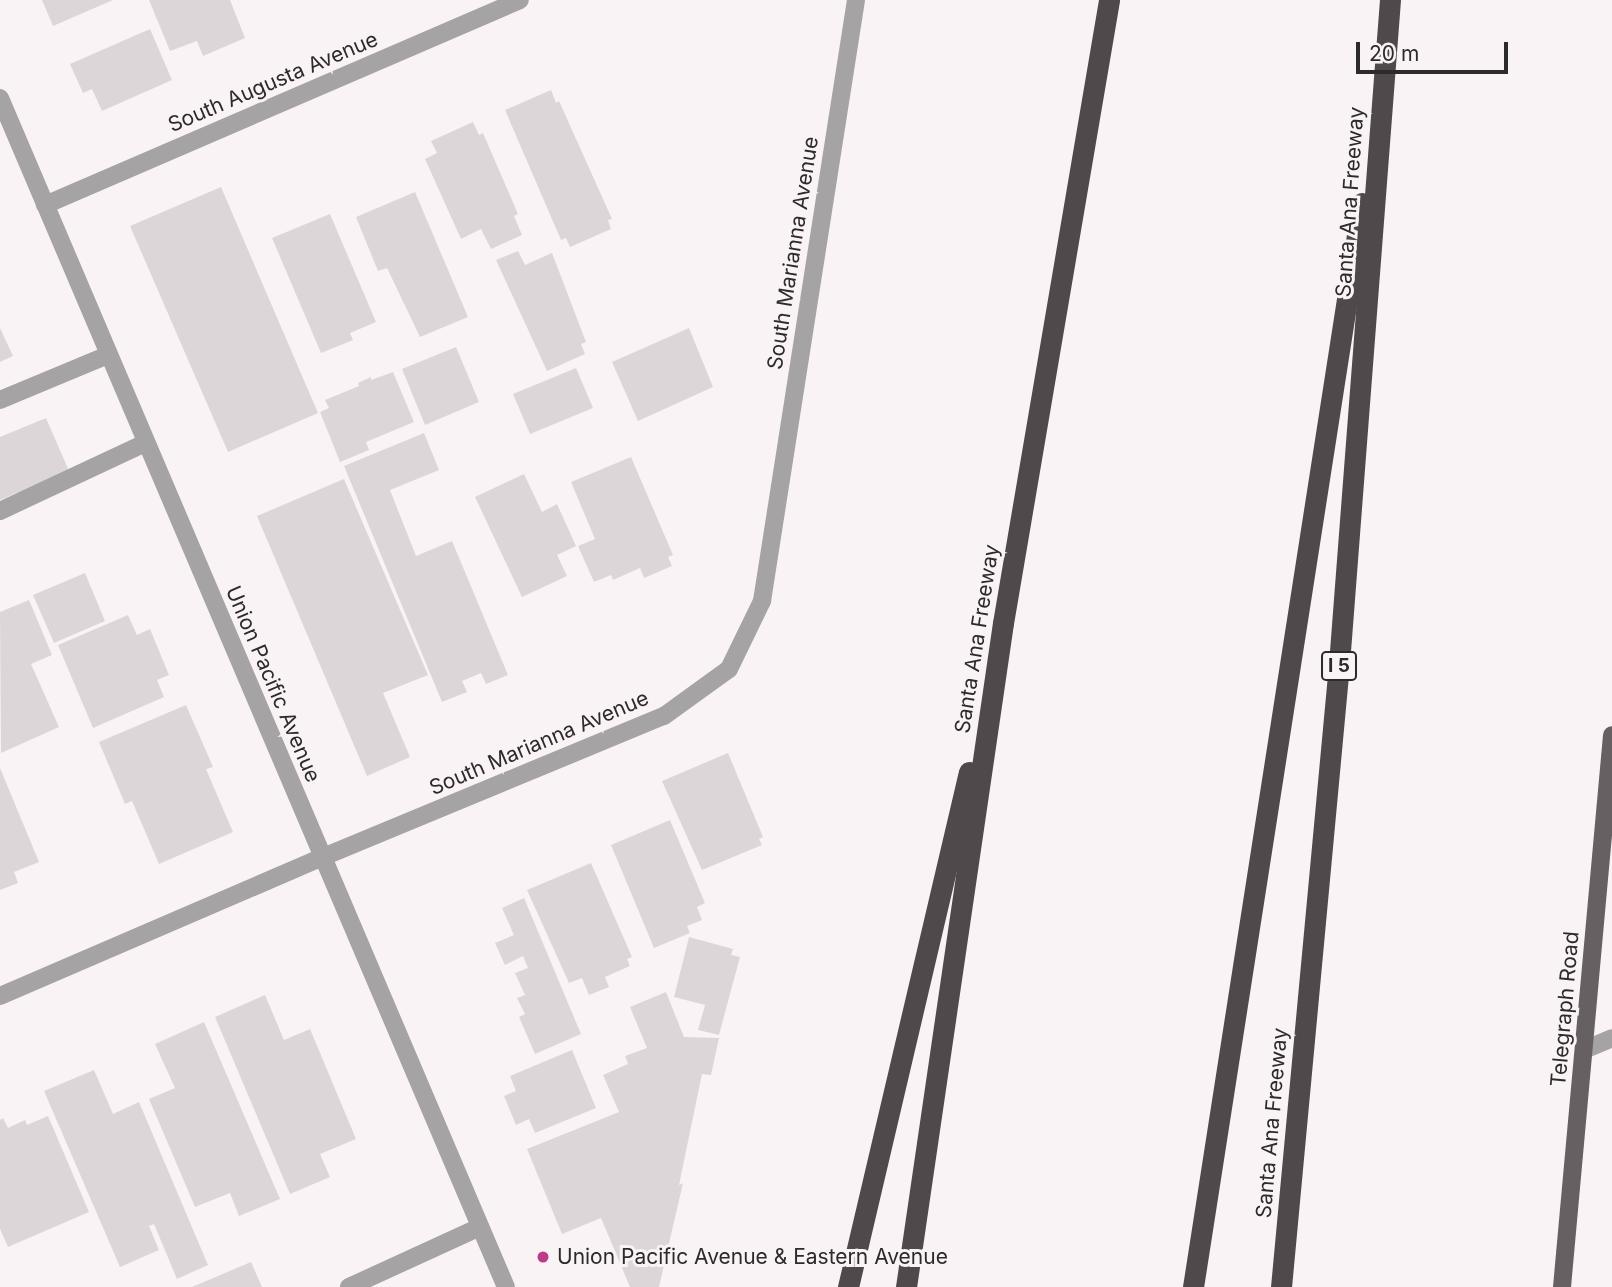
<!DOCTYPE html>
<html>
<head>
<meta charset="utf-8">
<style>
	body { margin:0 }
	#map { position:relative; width:1612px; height:1287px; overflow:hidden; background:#faf3f6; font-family:Inter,sans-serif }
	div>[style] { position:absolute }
	.building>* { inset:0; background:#ddd6d9 }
	.minor>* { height:18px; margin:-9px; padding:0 9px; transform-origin:9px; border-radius:9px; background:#a6a3a4 }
	.major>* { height:18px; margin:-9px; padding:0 9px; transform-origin:9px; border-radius:9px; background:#666063 }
	.highway>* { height:21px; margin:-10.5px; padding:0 10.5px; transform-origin:10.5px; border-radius:10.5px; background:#4f494c }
	.dots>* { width:19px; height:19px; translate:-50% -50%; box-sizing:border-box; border:4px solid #faf3f6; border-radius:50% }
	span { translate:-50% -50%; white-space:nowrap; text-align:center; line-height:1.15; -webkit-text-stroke:6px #faf3f6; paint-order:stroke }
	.shield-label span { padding:2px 5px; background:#faf3f6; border:2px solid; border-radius:5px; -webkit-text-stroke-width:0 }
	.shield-label { font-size:19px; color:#2d2a2c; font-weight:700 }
	.street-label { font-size:21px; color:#2d2a2c }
	.poi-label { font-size:21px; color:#2d2a2c }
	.left { translate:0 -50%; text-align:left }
	.scale { position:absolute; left:1356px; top:42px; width:152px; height:32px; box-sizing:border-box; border:4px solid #2d2a2c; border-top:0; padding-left:9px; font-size:21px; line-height:24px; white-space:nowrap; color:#2d2a2c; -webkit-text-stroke:5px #faf3f6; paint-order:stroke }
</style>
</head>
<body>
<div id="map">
	<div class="building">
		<div style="clip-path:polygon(42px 0,113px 0,53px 26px)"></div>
		<div style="clip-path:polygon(149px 0,230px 0,245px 38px,203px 56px,197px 41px,170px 51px)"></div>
		<div style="clip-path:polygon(150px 29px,172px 80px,102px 111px,92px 89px,83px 93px,70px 64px)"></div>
		<div style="clip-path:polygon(551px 90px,556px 103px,559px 101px,612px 219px,608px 220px,611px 229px,570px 247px,566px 238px,561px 240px,505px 110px)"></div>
		<div style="clip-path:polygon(473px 122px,479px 135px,483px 133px,518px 214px,514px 216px,522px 235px,491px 249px,481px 229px,461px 239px,425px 159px,437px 153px,431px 141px)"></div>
		<div style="clip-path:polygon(221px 187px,318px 413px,228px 452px,130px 226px)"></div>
		<div style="clip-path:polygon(415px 192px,468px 317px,420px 337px,387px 268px,378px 271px,356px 217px)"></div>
		<div style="clip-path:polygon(330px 214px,376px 322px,350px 333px,353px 340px,321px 353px,272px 238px)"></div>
		<div style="clip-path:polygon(518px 251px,525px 265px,552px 253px,586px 342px,581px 344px,585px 354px,547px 371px,496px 260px)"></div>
		<div style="clip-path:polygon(0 328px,13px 356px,0 362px)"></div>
		<div style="clip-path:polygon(689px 328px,713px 387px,638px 421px,612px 362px)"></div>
		<div style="clip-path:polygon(456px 347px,479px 402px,425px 425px,402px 369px)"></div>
		<div style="clip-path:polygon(576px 368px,593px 408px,530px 434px,513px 394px)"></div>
		<div style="clip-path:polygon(393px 372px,414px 422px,366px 442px,369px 450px,340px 462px,320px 412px,329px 408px,325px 400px,359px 386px,358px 383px,371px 377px,371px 380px)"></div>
		<div style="clip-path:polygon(46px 418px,69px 471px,0 500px,0 437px)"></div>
		<div style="clip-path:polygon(424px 433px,439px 470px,390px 490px,416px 556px,452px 541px,508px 675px,486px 684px,481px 673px,462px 681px,467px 692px,442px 702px,344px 466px)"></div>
		<div style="clip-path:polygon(631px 457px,673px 555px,668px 557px,672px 566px,644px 578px,640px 568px,613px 580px,611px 575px,594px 582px,578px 546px,595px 539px,571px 482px)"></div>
		<div style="clip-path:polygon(524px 474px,542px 512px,557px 504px,576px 546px,557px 555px,567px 576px,522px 597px,475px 497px)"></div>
		<div style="clip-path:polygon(344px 479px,428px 675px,383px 693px,410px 757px,367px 776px,257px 516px)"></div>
		<div style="clip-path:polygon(85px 573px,105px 621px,54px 643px,33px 595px)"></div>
		<div style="clip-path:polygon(29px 600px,52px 655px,31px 664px,59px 727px,1px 753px,0 612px)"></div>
		<div style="clip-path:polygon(128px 615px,137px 635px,150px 629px,169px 675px,157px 680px,164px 697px,93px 728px,58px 645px)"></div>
		<div style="clip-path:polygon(186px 705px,213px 767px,206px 769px,233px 832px,159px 864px,132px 801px,125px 804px,99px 742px)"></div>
		<div style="clip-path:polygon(728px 753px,763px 837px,759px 839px,762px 845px,702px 870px,662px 781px)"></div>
		<div style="clip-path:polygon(0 768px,39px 862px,14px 872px,18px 883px,0 890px)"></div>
		<div style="clip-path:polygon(670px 820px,705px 903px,697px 907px,702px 920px,687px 926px,690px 933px,654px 948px,611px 845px)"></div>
		<div style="clip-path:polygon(591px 863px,632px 957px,627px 959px,630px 966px,605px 977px,609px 987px,589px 995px,582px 978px,569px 983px,527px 890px)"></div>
		<div style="clip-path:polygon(524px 898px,581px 1034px,535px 1054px,519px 1017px,525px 1014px,517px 998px,525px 995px,515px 973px,528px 968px,523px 956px,505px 965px,495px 943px,514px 935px,502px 908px)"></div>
		<div style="clip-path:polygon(689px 937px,733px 949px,731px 955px,740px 957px,719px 1035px,698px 1030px,705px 1005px,674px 997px)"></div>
		<div style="clip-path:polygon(666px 992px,684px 1037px,719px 1038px,711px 1075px,702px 1074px,679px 1185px,683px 1183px,659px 1287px,630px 1287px,601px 1218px,562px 1234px,527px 1149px,619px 1112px,603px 1075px,628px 1064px,625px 1056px,647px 1048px,630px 1007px)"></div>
		<div style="clip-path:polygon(265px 995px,284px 1040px,310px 1029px,356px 1139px,320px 1154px,330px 1177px,290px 1194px,215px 1017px)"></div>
		<div style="clip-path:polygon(204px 1022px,280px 1199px,239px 1216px,230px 1193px,195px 1207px,149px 1099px,175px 1088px,155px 1044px)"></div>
		<div style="clip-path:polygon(572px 1050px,596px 1108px,535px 1133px,529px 1119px,516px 1125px,504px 1096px,516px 1091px,510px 1076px)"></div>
		<div style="clip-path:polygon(94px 1070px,113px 1114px,139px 1102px,208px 1265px,177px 1279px,154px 1224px,149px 1226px,159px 1250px,120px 1267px,44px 1091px)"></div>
		<div style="clip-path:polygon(48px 1116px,89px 1212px,8px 1247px,0 1229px,0 1120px,3px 1118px,8px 1128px,25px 1120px,27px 1125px)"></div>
		<div style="clip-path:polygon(251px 1262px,262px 1287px,192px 1287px)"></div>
	</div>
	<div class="minor">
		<div style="left:0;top:98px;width:1292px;rotate:66.95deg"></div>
		<div style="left:45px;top:205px;width:517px;rotate:-23.34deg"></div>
		<div style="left:0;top:400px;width:117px;rotate:-22.6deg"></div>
		<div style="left:0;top:511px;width:160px;rotate:-25.1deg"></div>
		<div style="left:0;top:996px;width:352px;rotate:-23.3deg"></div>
		<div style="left:323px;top:857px;width:369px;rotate:-22.5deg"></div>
		<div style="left:664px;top:716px;width:80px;rotate:-35.9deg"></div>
		<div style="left:729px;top:669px;width:76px;rotate:-64.1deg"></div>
		<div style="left:762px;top:601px;width:608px;rotate:-81.11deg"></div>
		<div style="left:1584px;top:1050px;width:30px;rotate:-23deg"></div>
		<div style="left:349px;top:1287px;width:144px;rotate:-24.6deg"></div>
	</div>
	<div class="major">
		<div style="left:1562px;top:1287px;width:554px;rotate:-84.82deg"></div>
	</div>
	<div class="highway">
		<div style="left:848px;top:1287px;width:529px;rotate:-76.78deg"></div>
		<div style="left:906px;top:1287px;width:671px;rotate:-81.69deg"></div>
		<div style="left:1003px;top:623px;width:632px;rotate:-80.34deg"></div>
		<div style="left:1193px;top:1287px;width:1097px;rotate:-81.14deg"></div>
		<div style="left:1281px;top:1287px;width:626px;rotate:-84.68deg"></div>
		<div style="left:1339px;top:664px;width:666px;rotate:-85.61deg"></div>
	</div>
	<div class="dots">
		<div style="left:543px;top:1257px;background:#bc3c87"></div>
	</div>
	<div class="shield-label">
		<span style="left:1339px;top:666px">I 5</span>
	</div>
	<div class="street-label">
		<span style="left:273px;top:82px;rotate:-23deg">South Augusta Avenue</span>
		<span style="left:1350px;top:202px;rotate:-86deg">Santa Ana Freeway</span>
		<span style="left:793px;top:253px;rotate:-81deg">South Marianna Avenue</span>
		<span style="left:977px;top:639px;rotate:-81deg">Santa Ana Freeway</span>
		<span style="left:273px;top:684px;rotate:67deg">Union Pacific Avenue</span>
		<span style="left:539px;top:743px;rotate:-23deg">South Marianna Avenue</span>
		<span style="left:1565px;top:1009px;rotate:-85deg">Telegraph Road</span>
		<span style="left:1272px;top:1123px;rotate:-85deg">Santa Ana Freeway</span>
	</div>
	<div class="poi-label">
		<span class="left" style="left:557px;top:1257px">Union Pacific Avenue &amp; Eastern Avenue</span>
	</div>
	<div class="scale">20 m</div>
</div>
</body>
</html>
